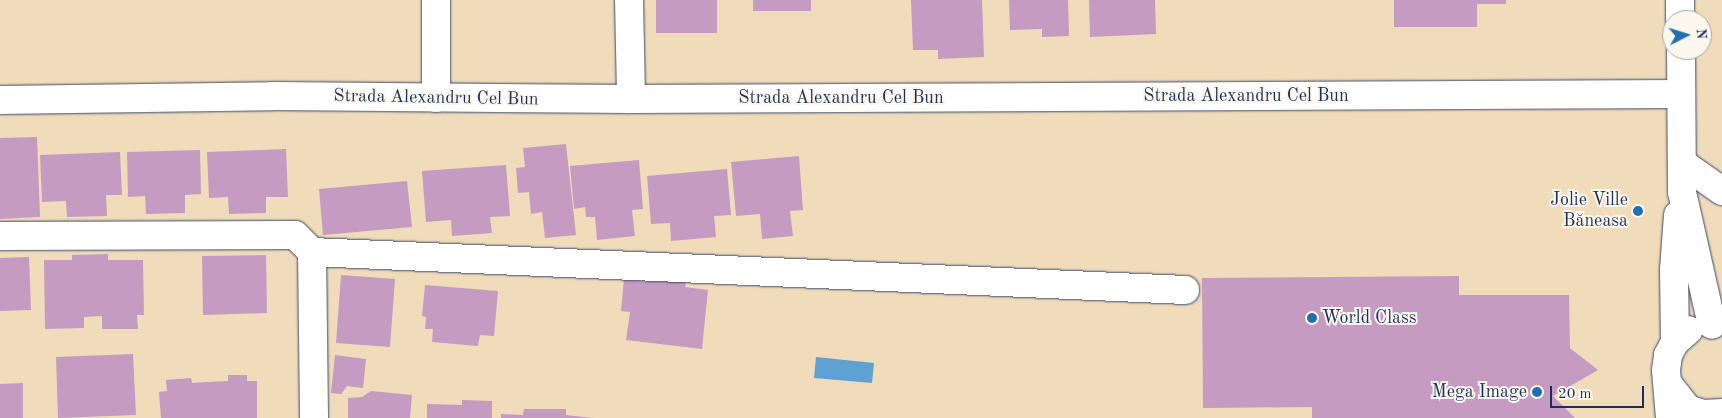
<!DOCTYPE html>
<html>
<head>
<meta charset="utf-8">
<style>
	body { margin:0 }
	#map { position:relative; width:1722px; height:418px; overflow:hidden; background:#f0dbba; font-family:"Old Standard TT",serif }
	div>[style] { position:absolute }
	.water>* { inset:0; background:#5da2d2 }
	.building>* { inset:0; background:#c59bc2 }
	.roads { filter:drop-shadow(0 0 1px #3b496c) drop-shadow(0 0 1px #3b496c) }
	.minor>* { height:28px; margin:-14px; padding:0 14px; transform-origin:14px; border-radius:14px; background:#fff }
	.dots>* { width:14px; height:14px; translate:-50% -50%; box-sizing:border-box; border:2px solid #fbf7ec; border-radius:50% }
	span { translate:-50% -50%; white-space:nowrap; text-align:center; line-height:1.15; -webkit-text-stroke:4px #fbf7ec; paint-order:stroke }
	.street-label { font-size:18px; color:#1b2f5e }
	.poi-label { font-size:18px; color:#1b2f5e }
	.right { translate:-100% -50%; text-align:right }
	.left { translate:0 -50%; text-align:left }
	.north { position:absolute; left:1662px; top:10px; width:50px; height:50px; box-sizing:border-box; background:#fbf7ec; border:1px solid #a1a7b3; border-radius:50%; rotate:85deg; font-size:14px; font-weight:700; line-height:20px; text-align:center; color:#1b2f5e }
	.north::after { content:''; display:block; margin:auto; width:18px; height:22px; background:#1f6fb2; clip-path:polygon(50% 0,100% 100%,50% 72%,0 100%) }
	.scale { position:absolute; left:1550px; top:386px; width:94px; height:22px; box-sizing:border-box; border:2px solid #1b2f5e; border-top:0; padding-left:6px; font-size:15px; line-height:18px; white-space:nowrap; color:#1b2f5e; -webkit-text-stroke:4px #fbf7ec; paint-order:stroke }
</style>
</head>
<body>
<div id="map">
	<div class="water">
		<div style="clip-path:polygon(816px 357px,874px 363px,872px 383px,814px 378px)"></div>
	</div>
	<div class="building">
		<div style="clip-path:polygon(656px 0,717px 0,717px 33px,656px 33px)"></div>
		<div style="clip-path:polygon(753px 0,811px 0,811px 11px,753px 11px)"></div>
		<div style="clip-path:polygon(911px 0,982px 0,984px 57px,938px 59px,938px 50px,913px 50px)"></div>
		<div style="clip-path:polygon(1009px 0,1068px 0,1069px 36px,1042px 37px,1042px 29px,1010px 30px)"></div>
		<div style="clip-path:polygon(1089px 0,1155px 0,1156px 34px,1090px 37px)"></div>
		<div style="clip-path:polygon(1394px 0,1506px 0,1506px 4px,1477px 4px,1477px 27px,1394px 27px)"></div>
		<div style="clip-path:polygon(37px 137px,40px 217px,0 219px,0 138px)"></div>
		<div style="clip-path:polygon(566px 144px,576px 235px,545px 238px,542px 212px,531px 214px,529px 192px,518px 193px,516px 168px,525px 167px,523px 148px)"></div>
		<div style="clip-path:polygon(286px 149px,288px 197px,266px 197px,266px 213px,229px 214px,228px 197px,209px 198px,207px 152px)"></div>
		<div style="clip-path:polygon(200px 150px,201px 194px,185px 195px,185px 213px,146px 214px,145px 196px,128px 197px,127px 152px)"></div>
		<div style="clip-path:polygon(120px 152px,122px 195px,106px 195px,107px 216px,67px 217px,66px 201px,42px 202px,40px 155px)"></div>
		<div style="clip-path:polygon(799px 156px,803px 210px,790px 211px,793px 236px,762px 239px,760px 214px,736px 216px,731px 162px)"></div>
		<div style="clip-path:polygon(639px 160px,643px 209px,632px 210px,635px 236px,597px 240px,595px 217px,586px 217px,585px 207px,574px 209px,570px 166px)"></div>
		<div style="clip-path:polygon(506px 165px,510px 216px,490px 217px,492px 233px,452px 236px,451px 220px,426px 222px,422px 171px)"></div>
		<div style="clip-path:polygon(727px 169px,731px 215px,714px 216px,716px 237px,671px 241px,670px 223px,651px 224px,647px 176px)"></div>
		<div style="clip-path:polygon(407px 181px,412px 227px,323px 235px,319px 189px)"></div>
		<div style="clip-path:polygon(108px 254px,108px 260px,143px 260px,144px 315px,137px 315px,138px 329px,102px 329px,102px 316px,84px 317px,84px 328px,45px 329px,44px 260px,72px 260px,72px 255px)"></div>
		<div style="clip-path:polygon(266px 255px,267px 313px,203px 315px,202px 256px)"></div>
		<div style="clip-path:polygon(29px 257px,31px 310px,0 311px,0 258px)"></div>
		<div style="clip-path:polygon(341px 275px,395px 279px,390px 347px,336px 343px)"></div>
		<div style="clip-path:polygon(1459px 276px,1459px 295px,1569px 295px,1570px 348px,1598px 370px,1553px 396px,1575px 418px,1312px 418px,1312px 407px,1203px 408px,1202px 278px)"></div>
		<div style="clip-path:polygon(650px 278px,686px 282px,685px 287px,708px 290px,702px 349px,626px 340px,630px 312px,621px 311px,624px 279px,647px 282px)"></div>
		<div style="clip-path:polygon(425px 285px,498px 291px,494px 336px,480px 335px,478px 346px,432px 342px,433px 329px,425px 329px,426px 317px,422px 316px)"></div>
		<div style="clip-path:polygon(133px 354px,136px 415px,58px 418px,56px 357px)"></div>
		<div style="clip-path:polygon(335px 355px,366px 359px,363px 388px,347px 386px,341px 394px,331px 393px)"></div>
		<div style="clip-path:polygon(228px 375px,247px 375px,247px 381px,257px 381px,257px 418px,161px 418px,159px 392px,167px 391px,166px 380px,191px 378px,192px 383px,207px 382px,228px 381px)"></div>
		<div style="clip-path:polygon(23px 383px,23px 418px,0 418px,0 384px)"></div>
		<div style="clip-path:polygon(371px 391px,412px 395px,410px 418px,348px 418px,348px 398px,362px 397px)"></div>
		<div style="clip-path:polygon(462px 400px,492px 401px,492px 418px,427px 418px,427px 404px,462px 405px)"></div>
		<div style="clip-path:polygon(524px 409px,566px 409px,566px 415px,593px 418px,501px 418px,501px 414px,523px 415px)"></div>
	</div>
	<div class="roads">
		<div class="minor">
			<div style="left:629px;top:0;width:99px;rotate:88.8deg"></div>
			<div style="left:1680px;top:0;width:20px;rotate:90deg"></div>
			<div style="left:1681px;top:50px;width:142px;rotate:89.6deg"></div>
			<div style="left:1682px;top:192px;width:136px;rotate:77.3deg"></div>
			<div style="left:436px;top:98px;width:98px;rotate:-90deg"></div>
			<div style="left:0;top:100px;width:273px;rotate:-0.8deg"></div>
			<div style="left:273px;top:96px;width:358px;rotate:0.5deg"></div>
			<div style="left:631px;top:99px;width:1050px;rotate:-0.27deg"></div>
			<div style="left:1682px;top:163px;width:49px;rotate:35deg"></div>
			<div style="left:0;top:236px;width:295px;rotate:-0.2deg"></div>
			<div style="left:295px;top:235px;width:24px;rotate:45deg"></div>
			<div style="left:312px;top:252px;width:166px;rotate:89.3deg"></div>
			<div style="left:312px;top:252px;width:874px;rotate:2.49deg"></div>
			<div style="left:1675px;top:342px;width:72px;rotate:-90.8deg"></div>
			<div style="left:1674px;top:270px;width:55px;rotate:-85.8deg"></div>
			<div style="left:1669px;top:385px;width:31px;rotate:52deg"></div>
			<div style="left:1688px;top:409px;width:16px;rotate:18deg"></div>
			<div style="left:1703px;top:414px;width:19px;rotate:-3deg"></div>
			<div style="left:1670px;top:418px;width:48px;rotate:-94.8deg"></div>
			<div style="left:1666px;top:370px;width:15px;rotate:-82deg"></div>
			<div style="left:1668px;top:355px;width:15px;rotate:-62deg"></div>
			<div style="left:1675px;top:342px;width:18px;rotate:-41deg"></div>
		</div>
	</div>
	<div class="dots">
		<div style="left:1638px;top:211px;background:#1f6fb2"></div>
		<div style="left:1312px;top:318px;background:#1f6fb2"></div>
		<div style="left:1537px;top:392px;background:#1f6fb2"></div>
	</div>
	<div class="street-label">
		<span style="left:1246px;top:96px">Strada Alexandru Cel Bun</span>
		<span style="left:436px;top:98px;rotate:1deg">Strada Alexandru Cel Bun</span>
		<span style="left:841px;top:98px">Strada Alexandru Cel Bun</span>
	</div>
	<div class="poi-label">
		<span class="right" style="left:1628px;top:211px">Jolie Ville<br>Băneasa</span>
		<span class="left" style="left:1322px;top:318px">World Class</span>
		<span class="right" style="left:1527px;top:392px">Mega Image</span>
	</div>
	<div class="north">N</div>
	<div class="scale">20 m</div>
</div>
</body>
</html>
